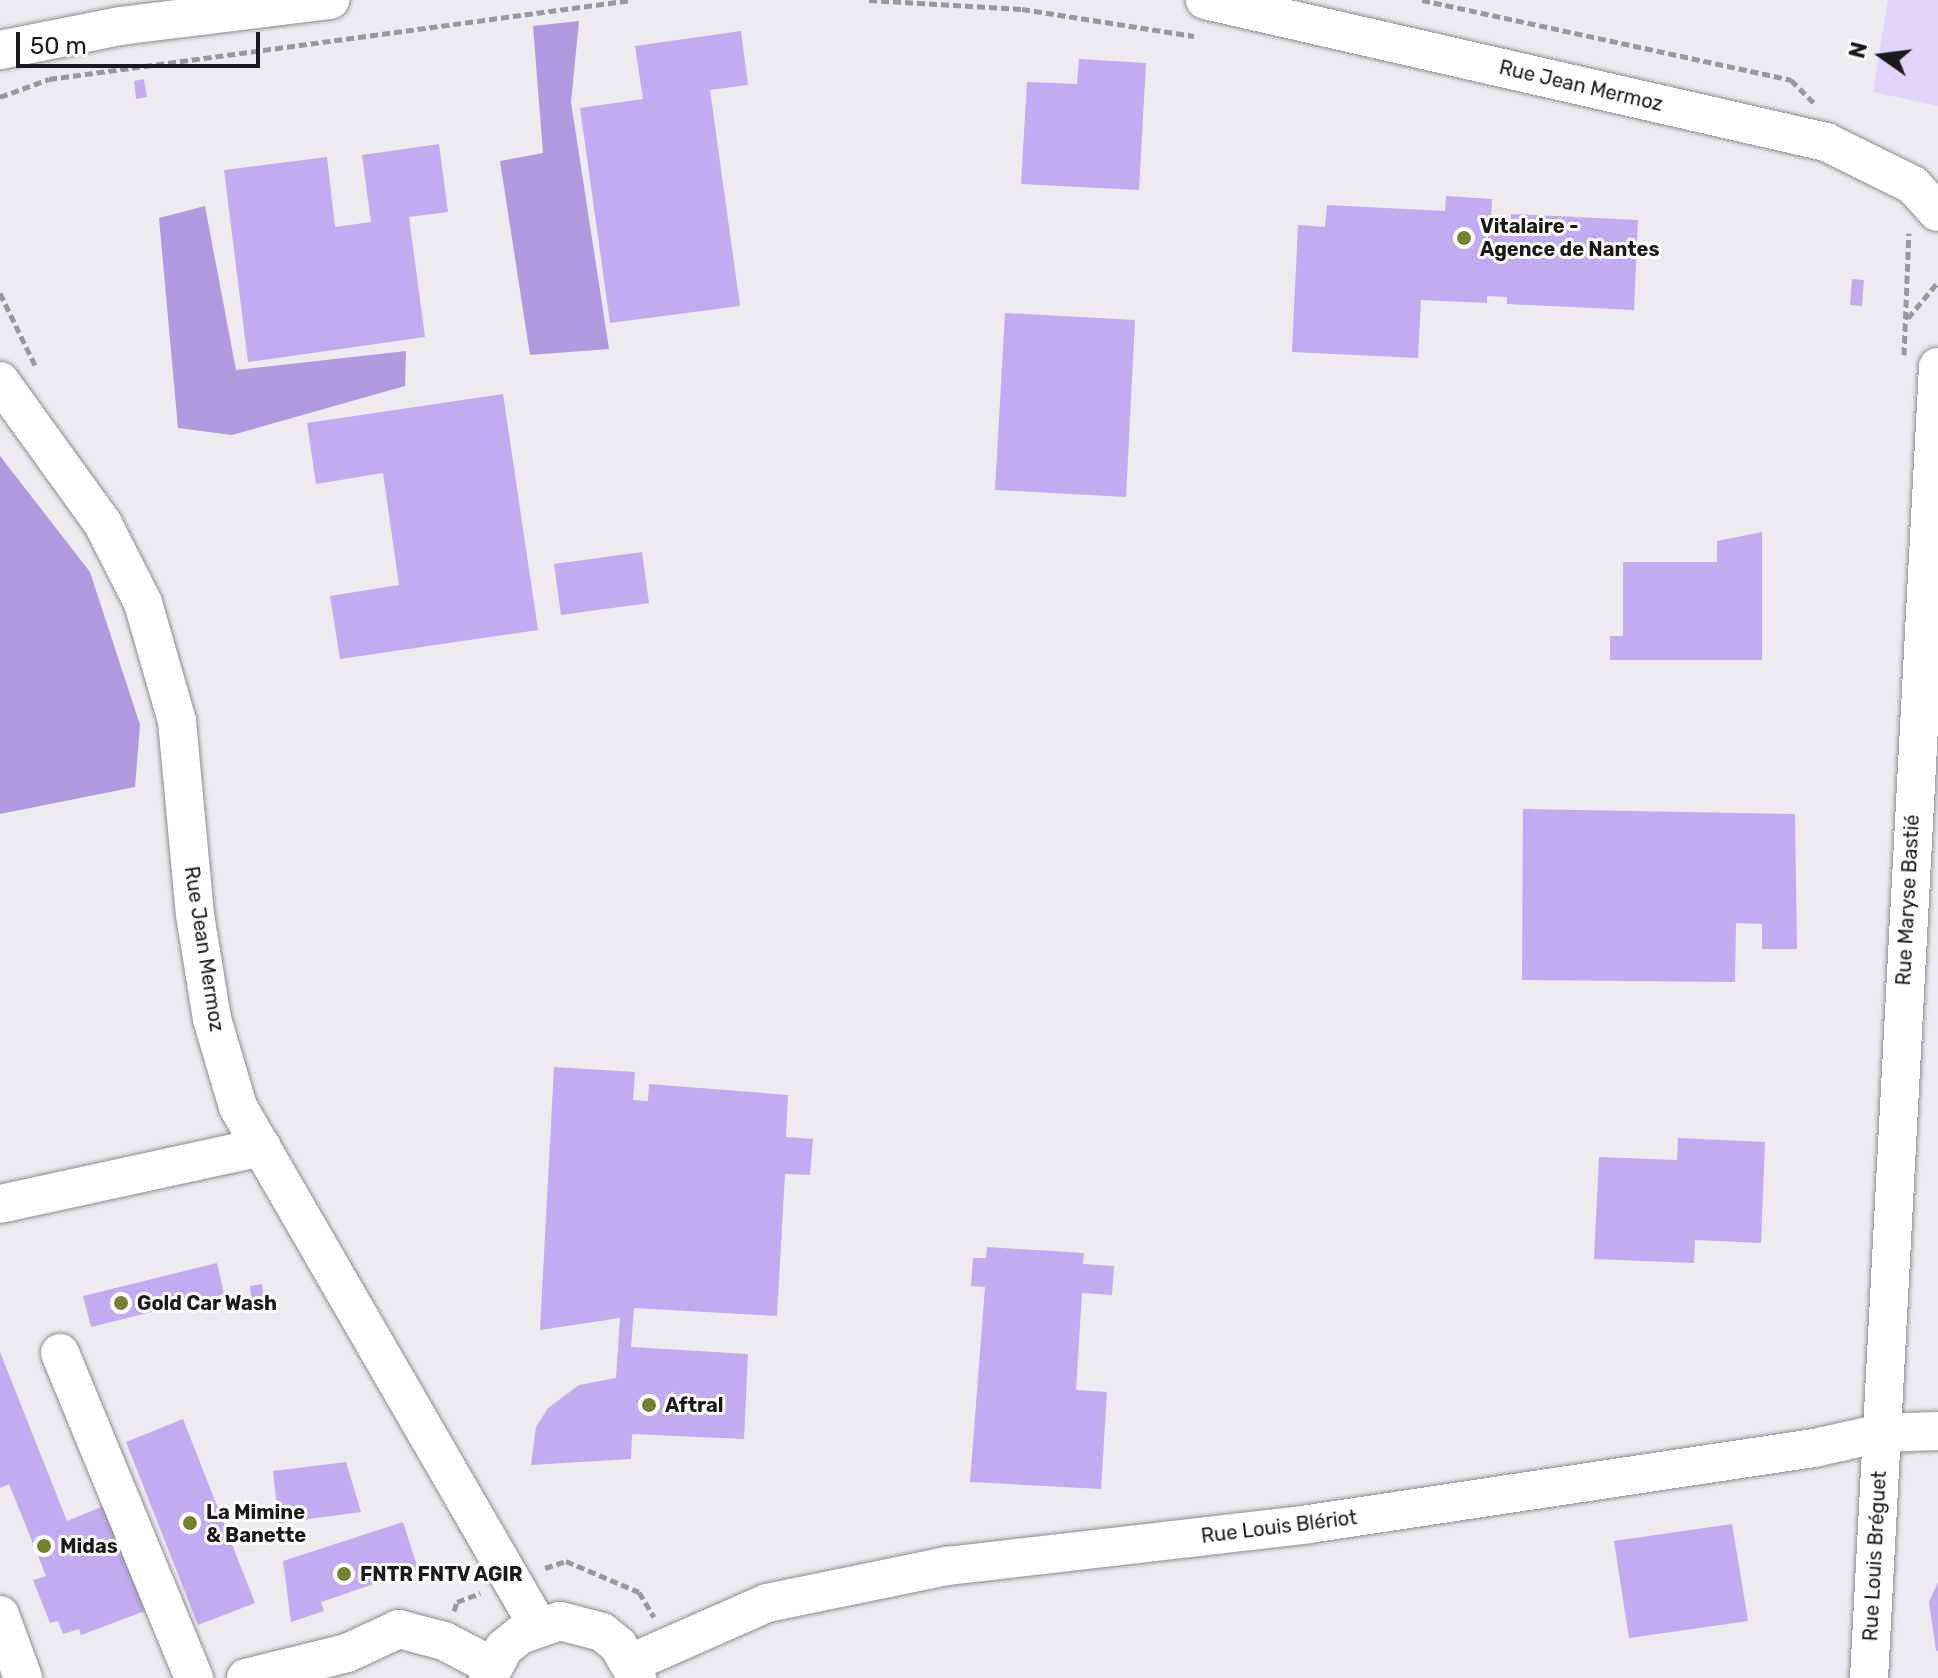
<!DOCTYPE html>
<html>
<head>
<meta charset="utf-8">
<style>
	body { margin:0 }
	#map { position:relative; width:1938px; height:1678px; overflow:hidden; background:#edebf0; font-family:Rubik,sans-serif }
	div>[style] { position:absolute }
	.green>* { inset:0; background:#dfd4fa }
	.forest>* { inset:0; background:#b099de }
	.building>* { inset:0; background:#c2abf1 }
	.path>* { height:5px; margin-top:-2.5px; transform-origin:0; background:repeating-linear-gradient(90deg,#9a989c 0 8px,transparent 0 12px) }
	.roads { filter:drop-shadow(0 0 2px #8d8c90) drop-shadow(0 0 2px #8d8c90) }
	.minor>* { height:38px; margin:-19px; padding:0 19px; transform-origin:19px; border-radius:19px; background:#fff }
	.dots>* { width:22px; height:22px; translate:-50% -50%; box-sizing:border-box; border:4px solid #fff; border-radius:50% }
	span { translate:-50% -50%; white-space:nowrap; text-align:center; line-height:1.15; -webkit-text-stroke:6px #fff; paint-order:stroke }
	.street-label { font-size:20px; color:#1a1a1b }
	.poi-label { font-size:20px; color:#1a1a1b; font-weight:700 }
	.left { translate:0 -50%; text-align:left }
	.north { position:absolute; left:1842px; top:16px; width:80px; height:80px; -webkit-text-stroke:6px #fff; paint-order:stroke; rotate:284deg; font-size:22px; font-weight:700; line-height:32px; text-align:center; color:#1a1a1b }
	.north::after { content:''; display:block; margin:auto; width:28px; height:36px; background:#1a1a1b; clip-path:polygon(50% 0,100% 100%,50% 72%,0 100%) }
	.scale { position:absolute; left:16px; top:32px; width:244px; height:36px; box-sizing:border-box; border:4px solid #1a1a1b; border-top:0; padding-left:10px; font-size:24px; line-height:28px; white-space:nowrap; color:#1a1a1b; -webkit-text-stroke:6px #fff; paint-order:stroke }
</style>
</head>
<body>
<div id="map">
	<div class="green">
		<div style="clip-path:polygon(1888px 0,1938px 0,1938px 106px,1873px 92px)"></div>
	</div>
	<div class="forest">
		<div style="clip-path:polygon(579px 21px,571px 102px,609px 349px,530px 355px,500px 161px,543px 153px,533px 26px)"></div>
		<div style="clip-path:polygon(205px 206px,236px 370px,406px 351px,405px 386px,232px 435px,178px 428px,159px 218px)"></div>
		<div style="clip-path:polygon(0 456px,90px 572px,140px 725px,135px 787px,0 814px)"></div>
	</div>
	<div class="building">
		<div style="clip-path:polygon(741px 31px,748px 85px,710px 90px,740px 306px,610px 323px,580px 108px,643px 99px,635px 46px)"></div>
		<div style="clip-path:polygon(1079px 59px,1146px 63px,1139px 190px,1021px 184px,1027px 82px,1077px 84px)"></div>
		<div style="clip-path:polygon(144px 79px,147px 97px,136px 99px,134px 81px)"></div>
		<div style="clip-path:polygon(439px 144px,448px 212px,409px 217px,425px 337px,248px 362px,224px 170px,327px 157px,335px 227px,371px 222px,362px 155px)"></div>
		<div style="clip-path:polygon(1446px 196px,1492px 199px,1491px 220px,1511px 221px,1511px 214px,1638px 220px,1634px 310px,1507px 304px,1507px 297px,1487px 296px,1487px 303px,1421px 300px,1418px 358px,1292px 352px,1298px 225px,1325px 227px,1327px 205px,1445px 211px)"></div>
		<div style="clip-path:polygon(1852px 279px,1864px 280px,1862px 306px,1850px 305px)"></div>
		<div style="clip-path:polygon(1005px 313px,1135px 320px,1126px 497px,995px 490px)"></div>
		<div style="clip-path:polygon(503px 394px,538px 630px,340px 659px,330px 596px,399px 585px,383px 473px,316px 484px,307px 423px)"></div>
		<div style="clip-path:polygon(1762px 532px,1762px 660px,1610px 660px,1610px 636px,1623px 636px,1623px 562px,1717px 562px,1717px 541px)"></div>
		<div style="clip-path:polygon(642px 552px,649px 603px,561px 615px,554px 564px)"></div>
		<div style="clip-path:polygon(1523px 809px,1795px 814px,1797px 949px,1762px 949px,1762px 924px,1736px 923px,1735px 982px,1522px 980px)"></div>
		<div style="clip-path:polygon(554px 1067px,635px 1072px,633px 1100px,648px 1101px,649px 1084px,788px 1095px,786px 1137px,813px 1139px,810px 1175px,785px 1174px,777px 1316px,634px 1308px,631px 1347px,748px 1354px,744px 1439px,632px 1434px,631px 1459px,531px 1465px,536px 1427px,548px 1408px,579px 1385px,616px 1378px,620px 1318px,540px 1330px)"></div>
		<div style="clip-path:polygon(1678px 1138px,1765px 1142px,1761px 1243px,1695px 1240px,1694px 1263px,1594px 1259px,1599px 1157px,1677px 1160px)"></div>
		<div style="clip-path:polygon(987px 1247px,1084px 1253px,1083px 1264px,1114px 1266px,1112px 1295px,1082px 1293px,1076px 1390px,1107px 1392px,1101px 1489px,970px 1482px,985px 1287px,971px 1286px,973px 1258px,986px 1258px)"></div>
		<div style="clip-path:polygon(217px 1263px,224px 1294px,91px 1327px,83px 1296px)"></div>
		<div style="clip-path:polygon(262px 1284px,264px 1304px,252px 1305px,250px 1286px)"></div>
		<div style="clip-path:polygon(0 1352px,67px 1521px,104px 1506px,145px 1611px,81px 1635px,79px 1629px,63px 1634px,58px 1621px,50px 1623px,33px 1580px,46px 1576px,9px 1484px,0 1488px)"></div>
		<div style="clip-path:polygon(183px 1419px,255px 1603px,198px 1625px,126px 1442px)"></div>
		<div style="clip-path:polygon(346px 1462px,361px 1512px,279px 1523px,273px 1471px)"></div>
		<div style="clip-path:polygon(403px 1522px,418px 1569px,321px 1602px,324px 1611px,291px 1622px,283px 1561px)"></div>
		<div style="clip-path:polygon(1732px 1524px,1748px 1621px,1629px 1638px,1614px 1541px)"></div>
		<div style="clip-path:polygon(1938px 1582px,1938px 1651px,1936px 1651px,1929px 1602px)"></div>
	</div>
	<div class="path">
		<div style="left:869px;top:0;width:153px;rotate:3.4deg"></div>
		<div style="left:1022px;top:9px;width:174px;rotate:8.9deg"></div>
		<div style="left:1422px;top:0;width:378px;rotate:12.2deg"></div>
		<div style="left:1791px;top:80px;width:33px;rotate:45deg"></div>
		<div style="left:0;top:97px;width:52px;rotate:-20.2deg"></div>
		<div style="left:49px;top:79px;width:588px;rotate:-7.72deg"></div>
		<div style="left:0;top:293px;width:82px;rotate:64.1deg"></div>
		<div style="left:1908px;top:318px;width:47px;rotate:-50.2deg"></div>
		<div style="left:1904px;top:355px;width:122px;rotate:-87.7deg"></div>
		<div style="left:545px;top:1568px;width:22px;rotate:-18deg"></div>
		<div style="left:566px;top:1561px;width:79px;rotate:23deg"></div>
		<div style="left:639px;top:1592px;width:29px;rotate:59deg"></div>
		<div style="left:454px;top:1611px;width:9px;rotate:-72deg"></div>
		<div style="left:457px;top:1602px;width:25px;rotate:-21deg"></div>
	</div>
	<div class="roads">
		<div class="minor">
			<div style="left:1205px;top:0;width:637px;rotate:12.88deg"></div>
			<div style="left:1826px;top:142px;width:97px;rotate:26.3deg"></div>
			<div style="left:1913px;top:185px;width:36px;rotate:48deg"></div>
			<div style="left:0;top:50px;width:122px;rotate:-11.3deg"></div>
			<div style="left:120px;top:26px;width:212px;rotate:-7.1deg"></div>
			<div style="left:0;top:381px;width:176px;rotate:54.2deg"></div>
			<div style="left:103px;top:524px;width:89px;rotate:63.1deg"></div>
			<div style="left:143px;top:603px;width:123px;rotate:73.9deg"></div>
			<div style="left:177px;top:721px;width:195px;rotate:84.7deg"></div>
			<div style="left:195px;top:915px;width:105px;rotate:80.7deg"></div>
			<div style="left:212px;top:1019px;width:92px;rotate:73.5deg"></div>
			<div style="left:238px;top:1107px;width:599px;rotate:59.97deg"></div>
			<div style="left:0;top:1204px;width:268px;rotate:-12.3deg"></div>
			<div style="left:60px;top:1353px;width:352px;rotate:67.6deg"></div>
			<div style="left:0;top:1615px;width:67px;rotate:69.9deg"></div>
			<div style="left:631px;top:1663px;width:149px;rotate:-23.8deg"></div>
			<div style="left:767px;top:1603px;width:185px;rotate:-11.6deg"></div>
			<div style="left:948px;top:1566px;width:363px;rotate:-6.6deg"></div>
			<div style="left:1309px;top:1524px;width:511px;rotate:-8.56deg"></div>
			<div style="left:1814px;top:1448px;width:69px;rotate:-12.6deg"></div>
			<div style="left:1881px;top:1433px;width:57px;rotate:-2deg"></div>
			<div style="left:246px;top:1678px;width:104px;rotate:-13.9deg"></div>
			<div style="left:347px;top:1653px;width:57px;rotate:-24.8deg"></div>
			<div style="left:399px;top:1629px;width:47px;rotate:14.9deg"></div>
			<div style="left:444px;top:1641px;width:54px;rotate:27.5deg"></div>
			<div style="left:488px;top:1678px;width:34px;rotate:-62deg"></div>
			<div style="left:504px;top:1648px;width:21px;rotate:-39deg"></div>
			<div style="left:520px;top:1635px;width:42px;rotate:-19.3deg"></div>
			<div style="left:560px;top:1621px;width:43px;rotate:14.7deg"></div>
			<div style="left:602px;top:1632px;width:21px;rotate:39deg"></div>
			<div style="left:618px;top:1645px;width:38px;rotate:60deg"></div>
			<div style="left:1869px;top:1678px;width:1313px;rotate:-86.99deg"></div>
		</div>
	</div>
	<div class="dots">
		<div style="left:1464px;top:238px;background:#738230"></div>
		<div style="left:121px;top:1303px;background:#738230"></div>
		<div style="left:649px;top:1405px;background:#738230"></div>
		<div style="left:190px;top:1523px;background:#738230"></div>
		<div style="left:44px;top:1546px;background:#738230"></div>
		<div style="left:344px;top:1574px;background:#738230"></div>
	</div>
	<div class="street-label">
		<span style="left:1581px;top:86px;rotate:13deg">Rue Jean Mermoz</span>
		<span style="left:1908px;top:900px;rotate:-87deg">Rue Maryse Bastié</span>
		<span style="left:204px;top:949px;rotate:81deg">Rue Jean Mermoz</span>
		<span style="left:1279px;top:1527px;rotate:-7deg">Rue Louis Blériot</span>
		<span style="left:1875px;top:1556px;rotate:-87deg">Rue Louis Bréguet</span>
	</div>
	<div class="poi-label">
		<span class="left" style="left:1480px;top:238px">Vitalaire -<br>Agence de Nantes</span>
		<span class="left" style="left:137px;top:1303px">Gold Car Wash</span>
		<span class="left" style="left:665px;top:1405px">Aftral</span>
		<span class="left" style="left:206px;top:1524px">La Mimine<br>&amp; Banette</span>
		<span class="left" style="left:60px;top:1546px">Midas</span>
		<span class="left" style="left:360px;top:1574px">FNTR FNTV AGIR</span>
	</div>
	<div class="north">N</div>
	<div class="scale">50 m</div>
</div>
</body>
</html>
